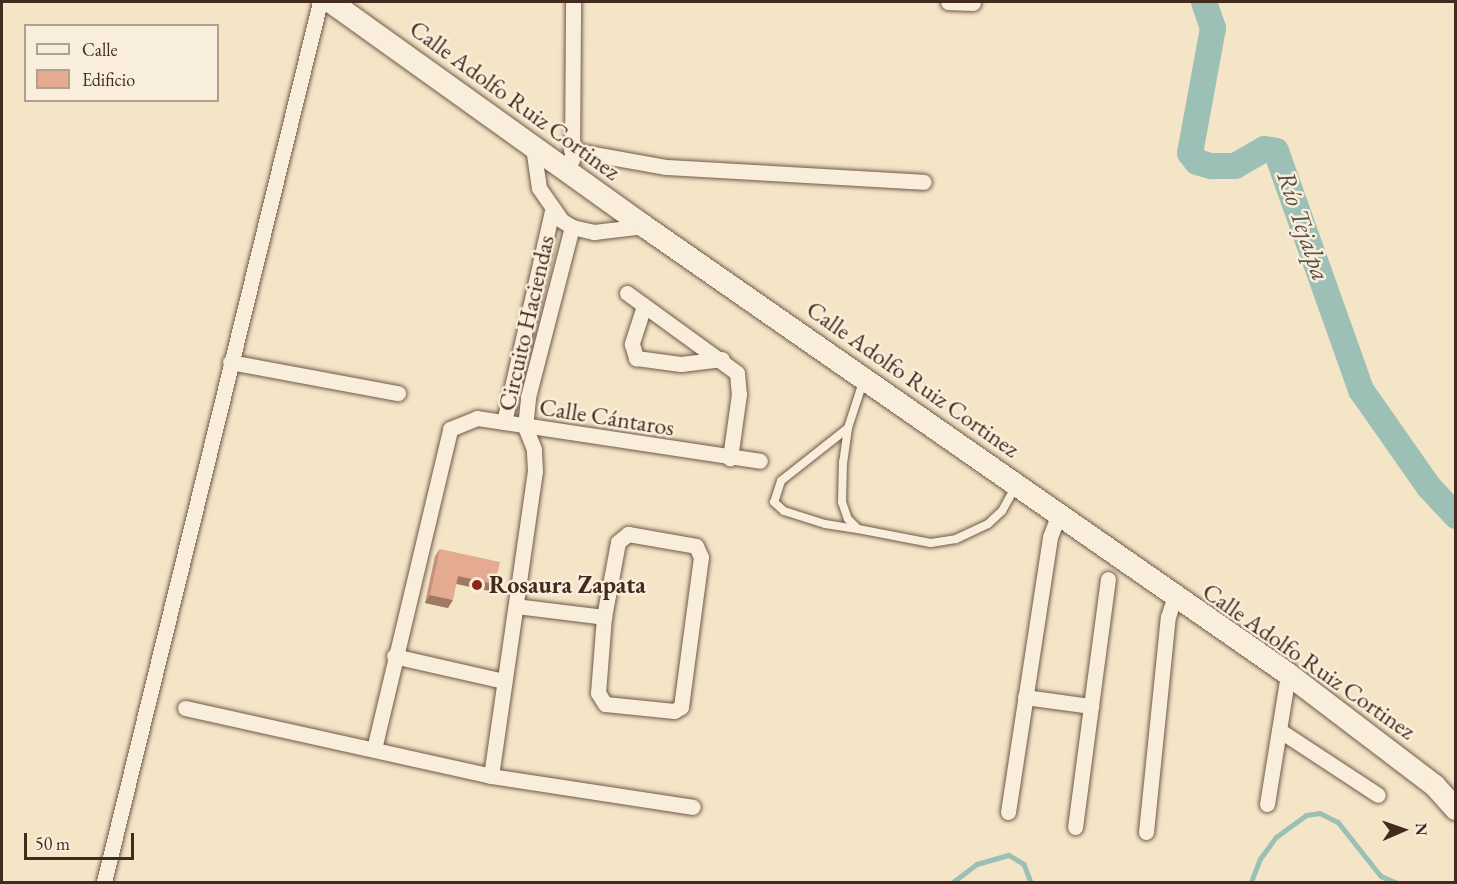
<!DOCTYPE html>
<html>
<head>
<meta charset="utf-8">
<style>
	body { margin:0 }
	#map { position:relative; width:1457px; height:884px; overflow:hidden; background:#f5e5c7; font-family:"EB Garamond",serif }
	div>[style] { position:absolute }
	.stream>* { height:4.5px; margin:-2.25px; padding:0 2.25px; transform-origin:2.25px; border-radius:2.25px; background:#9cbfb6 }
	.river>* { height:26px; margin:-13px; padding:0 13px; transform-origin:13px; border-radius:13px; background:#9cbfb6 }
	.roads { filter:drop-shadow(0 0 2px #705948) drop-shadow(0 0 2px #705948) }
	.lane>* { height:8px; margin:-4px; padding:0 4px; transform-origin:4px; border-radius:4px; background:#f8eedb }
	.street>* { height:15px; margin:-7.5px; padding:0 7.5px; transform-origin:7.5px; border-radius:7.5px; background:#f8eedb }
	.secondary>* { height:22px; margin:-11px; padding:0 11px; transform-origin:11px; border-radius:11px; background:#f8eedb }
	.wall>* { inset:0; background:#c4937c }
	.shaded-wall>* { inset:0; background:#a07865 }
	.building>* { inset:0; background:#e4ab90 }
	.dots>* { width:16px; height:16px; translate:-50% -50%; box-sizing:border-box; border:3px solid #f8eedb; border-radius:50% }
	span { translate:-50% -50%; white-space:nowrap; text-align:center; line-height:1.15; -webkit-text-stroke:5px #f8eedb; paint-order:stroke }
	.street-label { font-size:24px; color:#432a1e }
	.poi-label { font-size:24px; color:#432a1e; font-weight:700 }
	.left { translate:0 -50%; text-align:left }
	.water-label { font-size:26px; color:#594f44; font-style:italic }
	.frame { position:absolute; inset:0; border:3px solid #432a1e; pointer-events:none }
	.legend { position:absolute; left:24px; top:24px; width:195px; height:78px; box-sizing:border-box; background:#f8eedb; border:2px solid #b0a08f; margin:0; padding:8px 10px; list-style:none; font-size:18px; color:#432a1e }
	.legend li { display:flex; align-items:center; gap:12px; height:30px }
	.legend b { width:30px; border:2px solid #b0a08f }
	.north { position:absolute; left:1373px; top:800px; width:60px; height:60px; -webkit-text-stroke:4px #f8eedb; paint-order:stroke; rotate:88deg; font-size:16px; font-weight:700; line-height:24px; text-align:center; color:#432a1e }
	.north::after { content:''; display:block; margin:auto; width:21px; height:27px; background:#432a1e; clip-path:polygon(50% 0,100% 100%,50% 72%,0 100%) }
	.scale { position:absolute; left:24px; top:833px; width:110px; height:27px; box-sizing:border-box; border:3px solid #432a1e; border-top:0; padding-left:8px; font-size:18px; line-height:21px; white-space:nowrap; color:#432a1e; -webkit-text-stroke:4px #f8eedb; paint-order:stroke }
</style>
</head>
<body>
<div id="map">
	<div class="stream">
		<div style="left:953px;top:882px;width:30px;rotate:-37deg"></div>
		<div style="left:977px;top:864px;width:33px;rotate:-16deg"></div>
		<div style="left:1009px;top:855px;width:17px;rotate:31deg"></div>
		<div style="left:1024px;top:864px;width:19px;rotate:69deg"></div>
		<div style="left:1251px;top:882px;width:25px;rotate:-69deg"></div>
		<div style="left:1260px;top:859px;width:27px;rotate:-54deg"></div>
		<div style="left:1276px;top:837px;width:37px;rotate:-36deg"></div>
		<div style="left:1306px;top:815px;width:14px;rotate:-8deg"></div>
		<div style="left:1320px;top:813px;width:20px;rotate:27deg"></div>
		<div style="left:1338px;top:822px;width:69px;rotate:51.5deg"></div>
		<div style="left:1381px;top:876px;width:15px;rotate:23deg"></div>
	</div>
	<div class="river">
		<div style="left:1204px;top:2px;width:28px;rotate:71deg"></div>
		<div style="left:1213px;top:28px;width:127px;rotate:100.4deg"></div>
		<div style="left:1190px;top:153px;width:11px;rotate:52deg"></div>
		<div style="left:1197px;top:162px;width:15px;rotate:16deg"></div>
		<div style="left:1211px;top:166px;width:24px"></div>
		<div style="left:1235px;top:166px;width:34px;rotate:-30deg"></div>
		<div style="left:1264px;top:149px;width:12px;rotate:9deg"></div>
		<div style="left:1276px;top:151px;width:254px;rotate:70.4deg"></div>
		<div style="left:1361px;top:390px;width:118px;rotate:55deg"></div>
		<div style="left:1429px;top:487px;width:40px;rotate:47deg"></div>
	</div>
	<div class="roads">
		<div class="lane">
			<div style="left:863px;top:382px;width:48px;rotate:108.1deg"></div>
			<div style="left:848px;top:428px;width:34px;rotate:98deg"></div>
			<div style="left:843px;top:462px;width:40px;rotate:91.4deg"></div>
			<div style="left:842px;top:502px;width:18px;rotate:71deg"></div>
			<div style="left:848px;top:519px;width:14px;rotate:45deg"></div>
			<div style="left:858px;top:529px;width:74px;rotate:10.9deg"></div>
			<div style="left:931px;top:543px;width:25px;rotate:-9deg"></div>
			<div style="left:956px;top:539px;width:35px;rotate:-25deg"></div>
			<div style="left:988px;top:524px;width:19px;rotate:-43deg"></div>
			<div style="left:1002px;top:511px;width:26px;rotate:-61deg"></div>
			<div style="left:848px;top:428px;width:85px;rotate:141.7deg"></div>
			<div style="left:781px;top:481px;width:22px;rotate:108deg"></div>
			<div style="left:774px;top:502px;width:13px;rotate:42deg"></div>
			<div style="left:784px;top:511px;width:43px;rotate:17.6deg"></div>
			<div style="left:825px;top:524px;width:33px;rotate:9deg"></div>
		</div>
		<div class="street">
			<div style="left:948px;top:2px;width:25px;rotate:2deg"></div>
			<div style="left:533px;top:147px;width:41px;rotate:81.7deg"></div>
			<div style="left:539px;top:188px;width:39px;rotate:55deg"></div>
			<div style="left:561px;top:220px;width:13px;rotate:32deg"></div>
			<div style="left:572px;top:227px;width:23px;rotate:13deg"></div>
			<div style="left:594px;top:232px;width:50px;rotate:-6.8deg"></div>
			<div style="left:571px;top:150px;width:97px;rotate:10.1deg"></div>
			<div style="left:666px;top:167px;width:258px;rotate:3.3deg"></div>
			<div style="left:572px;top:160px;width:158px;rotate:-89.6deg"></div>
			<div style="left:627px;top:293px;width:136px;rotate:36deg"></div>
			<div style="left:737px;top:373px;width:21px;rotate:85deg"></div>
			<div style="left:739px;top:394px;width:65px;rotate:98deg"></div>
			<div style="left:644px;top:306px;width:40px;rotate:108deg"></div>
			<div style="left:632px;top:344px;width:15px;rotate:74deg"></div>
			<div style="left:636px;top:358px;width:45px;rotate:7.6deg"></div>
			<div style="left:681px;top:364px;width:41px;rotate:-7deg"></div>
			<div style="left:230px;top:362px;width:171px;rotate:10.5deg"></div>
			<div style="left:504px;top:422px;width:216px;rotate:-77.2deg"></div>
			<div style="left:628px;top:534px;width:69px;rotate:10deg"></div>
			<div style="left:696px;top:546px;width:12px;rotate:66deg"></div>
			<div style="left:701px;top:557px;width:151px;rotate:97.6deg"></div>
			<div style="left:681px;top:707px;width:8px;rotate:150deg"></div>
			<div style="left:674px;top:711px;width:69px;rotate:-174.2deg"></div>
			<div style="left:605px;top:704px;width:13px;rotate:-122deg"></div>
			<div style="left:598px;top:693px;width:76px;rotate:-85.5deg"></div>
			<div style="left:604px;top:617px;width:76px;rotate:-79.4deg"></div>
			<div style="left:618px;top:542px;width:13px;rotate:-39deg"></div>
			<div style="left:516px;top:606px;width:89px;rotate:7.1deg"></div>
			<div style="left:394px;top:656px;width:113px;rotate:12.8deg"></div>
			<div style="left:1025px;top:697px;width:67px;rotate:7.8deg"></div>
			<div style="left:1091px;top:706px;width:122px;rotate:97.5deg"></div>
			<div style="left:1091px;top:706px;width:128px;rotate:-82.4deg"></div>
			<div style="left:185px;top:708px;width:313px;rotate:12.5deg"></div>
			<div style="left:491px;top:776px;width:204px;rotate:8.7deg"></div>
			<div style="left:1279px;top:730px;width:118px;rotate:33.3deg"></div>
			<div style="left:374px;top:749px;width:329px;rotate:-76.6deg"></div>
			<div style="left:450px;top:429px;width:29px;rotate:-22deg"></div>
			<div style="left:477px;top:418px;width:286px;rotate:8.6deg"></div>
			<div style="left:491px;top:776px;width:308px;rotate:-81.8deg"></div>
			<div style="left:535px;top:471px;width:22px;rotate:-93deg"></div>
			<div style="left:534px;top:449px;width:24px;rotate:-112deg"></div>
			<div style="left:525px;top:427px;width:30px;rotate:-84deg"></div>
			<div style="left:528px;top:397px;width:176px;rotate:-75.5deg"></div>
			<div style="left:1267px;top:804px;width:132px;rotate:-80.8deg"></div>
			<div style="left:1008px;top:812px;width:278px;rotate:-81.3deg"></div>
			<div style="left:1050px;top:537px;width:26px;rotate:-69deg"></div>
			<div style="left:1146px;top:832px;width:216px;rotate:-84.2deg"></div>
			<div style="left:1168px;top:617px;width:20px;rotate:-72deg"></div>
			<div style="left:104px;top:882px;width:906px;rotate:-76.21deg"></div>
		</div>
		<div class="secondary">
			<div style="left:331px;top:2px;width:385px;rotate:35.6deg"></div>
			<div style="left:644px;top:226px;width:784px;rotate:34.82deg"></div>
			<div style="left:1288px;top:674px;width:185px;rotate:37.3deg"></div>
			<div style="left:1435px;top:786px;width:31px;rotate:48deg"></div>
		</div>
	</div>
	<div class="wall">
		<div style="clip-path:polygon(440px 549px,490px 591px,456px 584px,448px 608px,425px 603px,435px 556px)"></div>
	</div>
	<div class="shaded-wall">
		<div style="clip-path:polygon(458px 576px,495px 584px,490px 591px,453px 583px)"></div>
		<div style="clip-path:polygon(430px 595px,453px 600px,448px 608px,425px 603px)"></div>
	</div>
	<div class="building">
		<div style="clip-path:polygon(440px 549px,500px 562px,495px 584px,458px 576px,453px 600px,430px 595px)"></div>
	</div>
	<div class="dots">
		<div style="left:477px;top:585px;background:#8f2418"></div>
	</div>
	<div class="street-label">
		<span style="left:515px;top:100px;rotate:36deg">Calle Adolfo Ruiz Cortinez</span>
		<span style="left:526px;top:323px;rotate:-77deg">Circuito Haciendas</span>
		<span style="left:913px;top:379px;rotate:35deg">Calle Adolfo Ruiz Cortinez</span>
		<span style="left:607px;top:417px;rotate:9deg">Calle Cántaros</span>
		<span style="left:1309px;top:661px;rotate:35deg">Calle Adolfo Ruiz Cortinez</span>
	</div>
	<div class="poi-label">
		<span class="left" style="left:489px;top:585px">Rosaura Zapata</span>
	</div>
	<div class="water-label">
		<span style="left:1303px;top:226px;rotate:71deg">Río Tejalpa</span>
	</div>
	<div class="frame"></div>
	<ul class="legend">
	<li><b style="height:8px;background:#f8eedb"></b>Calle</li>
	<li><b style="height:16px;background:#e4ab90"></b>Edificio</li>
	</ul>
	<div class="north">N</div>
	<div class="scale">50 m</div>
</div>
</body>
</html>
